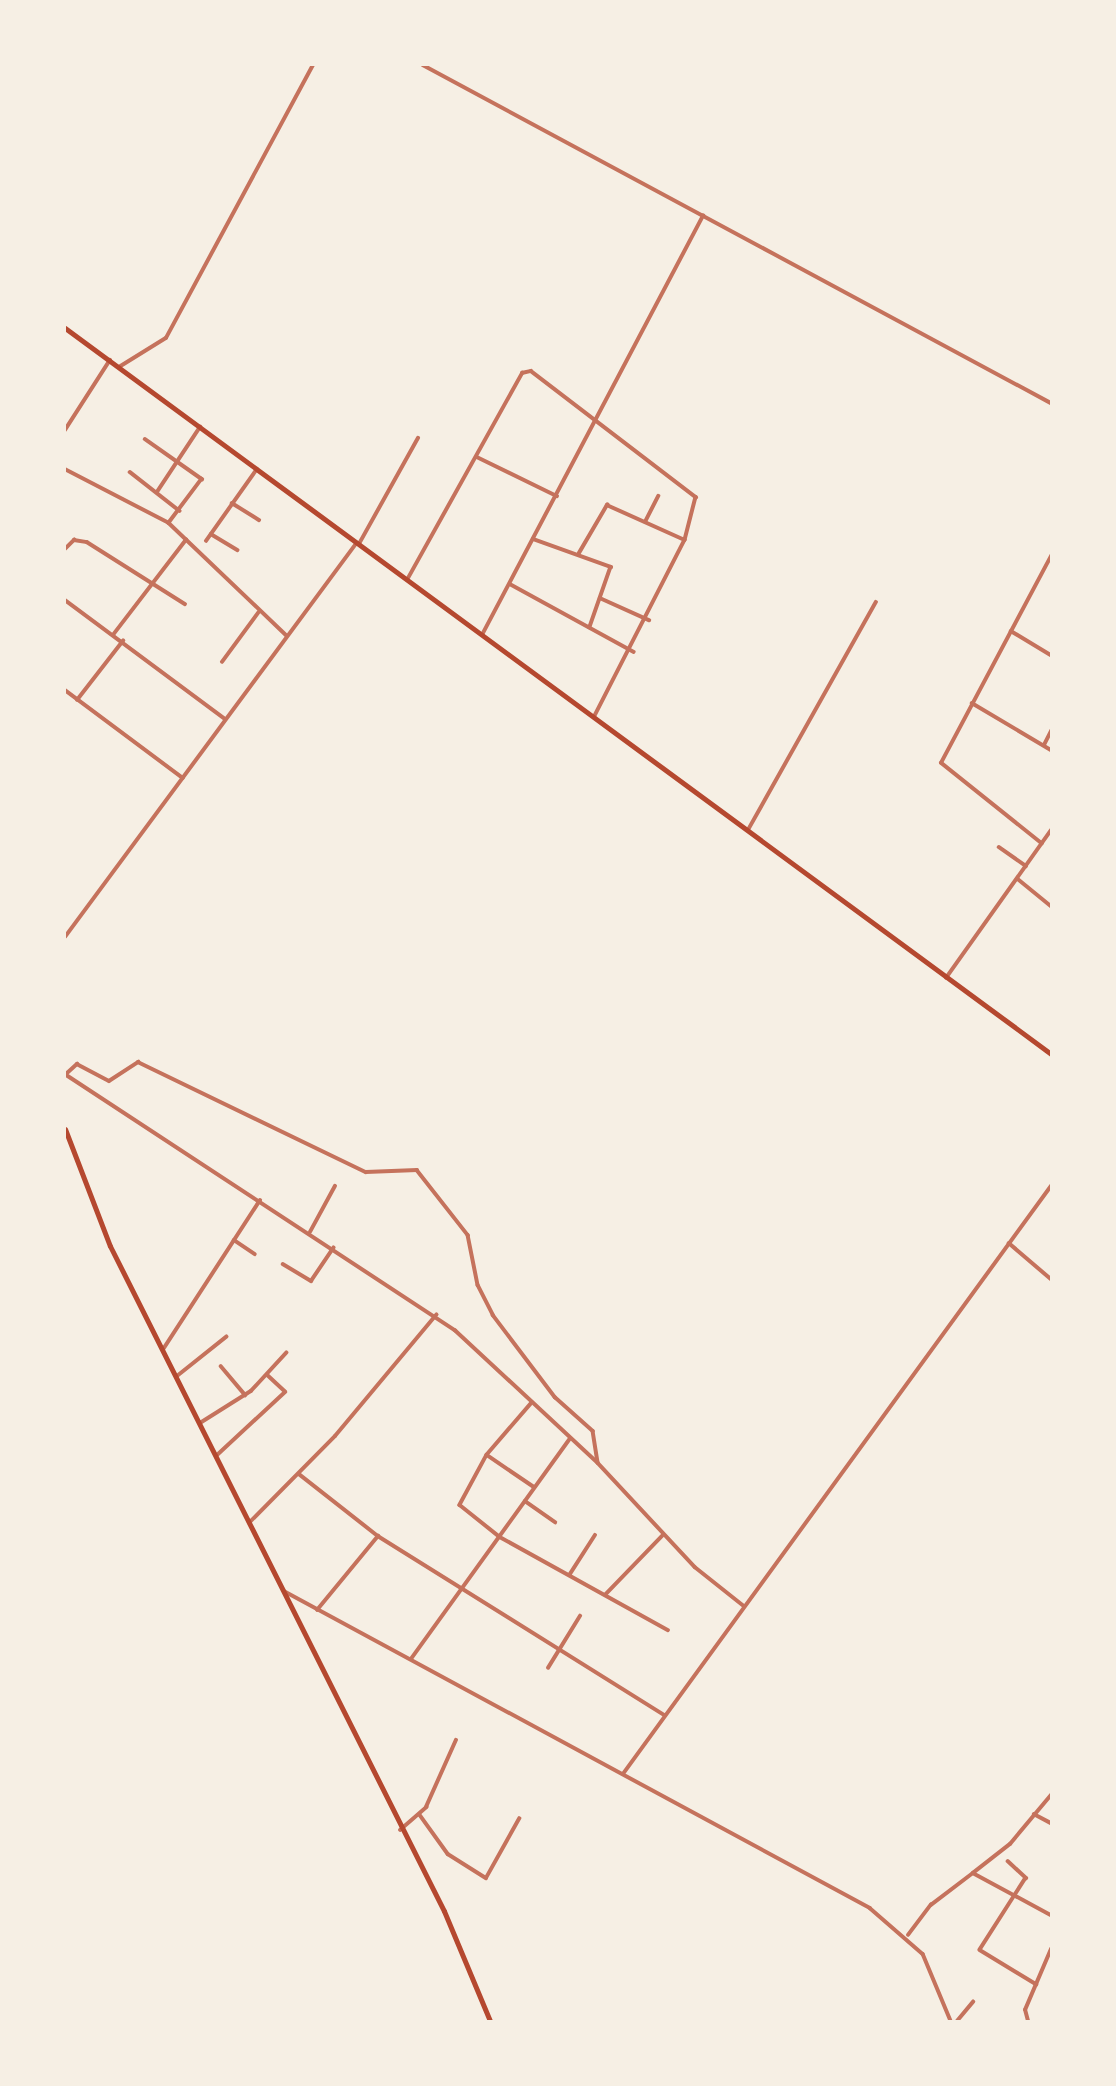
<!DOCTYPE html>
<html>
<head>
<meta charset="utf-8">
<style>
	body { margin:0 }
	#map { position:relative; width:1116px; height:2086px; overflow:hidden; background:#f6efe4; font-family:"Source Sans 3",sans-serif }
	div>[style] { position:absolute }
	.minor>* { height:3.5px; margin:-1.75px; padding:0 1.75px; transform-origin:1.75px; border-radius:1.75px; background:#c5725c }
	.secondary>* { height:5px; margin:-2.5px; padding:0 2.5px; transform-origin:2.5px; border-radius:2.5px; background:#b5482f }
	span { translate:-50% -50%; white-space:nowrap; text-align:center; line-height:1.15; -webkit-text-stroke:5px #f6efe4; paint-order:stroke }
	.frame { position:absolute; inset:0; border:66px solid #f6efe4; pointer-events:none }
</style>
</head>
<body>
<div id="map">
	<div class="minor">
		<div style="left:423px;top:65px;width:713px;rotate:28.29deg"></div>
		<div style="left:119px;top:367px;width:55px;rotate:-31.7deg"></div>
		<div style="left:166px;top:338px;width:310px;rotate:-61.7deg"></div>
		<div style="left:65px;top:430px;width:83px;rotate:-57.3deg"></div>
		<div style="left:145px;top:439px;width:70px;rotate:35.1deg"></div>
		<div style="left:202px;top:479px;width:55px;rotate:126.9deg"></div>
		<div style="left:477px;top:457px;width:89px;rotate:26deg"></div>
		<div style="left:65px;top:469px;width:117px;rotate:27.4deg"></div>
		<div style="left:169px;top:523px;width:162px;rotate:43.7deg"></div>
		<div style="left:130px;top:472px;width:63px;rotate:38deg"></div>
		<div style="left:157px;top:492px;width:78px;rotate:-56.5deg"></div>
		<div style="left:232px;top:503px;width:32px;rotate:32deg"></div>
		<div style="left:645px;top:522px;width:29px;rotate:-63deg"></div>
		<div style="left:211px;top:534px;width:31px;rotate:31deg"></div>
		<div style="left:533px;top:539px;width:83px;rotate:19.7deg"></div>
		<div style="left:611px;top:567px;width:64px;rotate:109.3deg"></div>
		<div style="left:206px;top:541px;width:88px;rotate:-54.7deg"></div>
		<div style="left:359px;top:544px;width:121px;rotate:-60.9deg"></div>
		<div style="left:65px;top:549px;width:13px;rotate:-45deg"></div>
		<div style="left:74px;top:540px;width:13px;rotate:9deg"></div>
		<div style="left:87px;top:542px;width:116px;rotate:32.3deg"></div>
		<div style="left:579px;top:553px;width:56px;rotate:-59.7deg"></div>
		<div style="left:607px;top:505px;width:85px;rotate:24.2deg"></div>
		<div style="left:407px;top:580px;width:237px;rotate:-60.9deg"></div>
		<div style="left:522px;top:373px;width:9px;rotate:-13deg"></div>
		<div style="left:531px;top:371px;width:208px;rotate:37.4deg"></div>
		<div style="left:696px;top:497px;width:44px;rotate:104.3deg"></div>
		<div style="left:685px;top:540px;width:198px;rotate:117.1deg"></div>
		<div style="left:510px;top:584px;width:141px;rotate:28.7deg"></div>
		<div style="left:600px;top:598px;width:54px;rotate:24.2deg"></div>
		<div style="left:65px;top:600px;width:199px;rotate:36.6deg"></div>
		<div style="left:1011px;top:631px;width:47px;rotate:31deg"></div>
		<div style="left:113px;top:635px;width:120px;rotate:-52.5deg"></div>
		<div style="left:482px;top:635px;width:474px;rotate:-62.2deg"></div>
		<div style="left:222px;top:662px;width:61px;rotate:-53.7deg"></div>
		<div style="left:65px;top:690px;width:147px;rotate:36.7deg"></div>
		<div style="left:77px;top:700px;width:75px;rotate:-52.1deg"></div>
		<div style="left:972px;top:703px;width:92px;rotate:30.7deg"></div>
		<div style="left:1044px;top:745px;width:16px;rotate:-63deg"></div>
		<div style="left:748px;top:830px;width:261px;rotate:-60.7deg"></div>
		<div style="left:1042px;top:844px;width:129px;rotate:-141.3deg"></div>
		<div style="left:941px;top:763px;width:234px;rotate:-62deg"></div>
		<div style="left:999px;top:847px;width:33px;rotate:35deg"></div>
		<div style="left:1018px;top:879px;width:43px;rotate:39.3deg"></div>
		<div style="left:65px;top:937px;width:490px;rotate:-53.5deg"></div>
		<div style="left:946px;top:978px;width:181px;rotate:-54.6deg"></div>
		<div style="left:65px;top:1074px;width:467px;rotate:33.3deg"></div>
		<div style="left:455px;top:1330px;width:195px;rotate:42.9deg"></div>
		<div style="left:598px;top:1463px;width:142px;rotate:47deg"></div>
		<div style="left:695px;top:1567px;width:63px;rotate:38.5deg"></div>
		<div style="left:66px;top:1074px;width:15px;rotate:-42deg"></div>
		<div style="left:77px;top:1064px;width:36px;rotate:28deg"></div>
		<div style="left:109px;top:1081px;width:35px;rotate:-33deg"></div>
		<div style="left:138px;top:1062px;width:253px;rotate:25.8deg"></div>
		<div style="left:366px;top:1172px;width:51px;rotate:-2.2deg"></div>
		<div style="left:417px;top:1170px;width:83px;rotate:51.9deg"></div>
		<div style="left:468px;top:1235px;width:51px;rotate:78.7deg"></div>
		<div style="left:478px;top:1285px;width:34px;rotate:63deg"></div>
		<div style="left:493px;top:1315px;width:103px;rotate:52.9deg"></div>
		<div style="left:555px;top:1397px;width:51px;rotate:41.8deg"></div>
		<div style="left:593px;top:1431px;width:31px;rotate:81deg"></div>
		<div style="left:310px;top:1232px;width:52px;rotate:-61.5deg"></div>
		<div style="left:234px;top:1240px;width:25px;rotate:34deg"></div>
		<div style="left:1009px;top:1243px;width:55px;rotate:40.6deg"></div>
		<div style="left:283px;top:1264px;width:33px;rotate:31deg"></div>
		<div style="left:311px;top:1281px;width:40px;rotate:-56deg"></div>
		<div style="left:164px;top:1348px;width:176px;rotate:-57deg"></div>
		<div style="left:221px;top:1366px;width:38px;rotate:50deg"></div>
		<div style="left:177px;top:1376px;width:63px;rotate:-38.5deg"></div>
		<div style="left:531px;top:1404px;width:67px;rotate:130.8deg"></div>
		<div style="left:487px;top:1455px;width:57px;rotate:118.4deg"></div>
		<div style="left:460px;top:1505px;width:51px;rotate:38.7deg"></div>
		<div style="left:500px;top:1537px;width:192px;rotate:29deg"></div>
		<div style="left:200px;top:1423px;width:60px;rotate:-32.1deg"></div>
		<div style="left:251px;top:1391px;width:52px;rotate:-47.4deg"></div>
		<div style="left:487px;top:1455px;width:57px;rotate:34.2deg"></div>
		<div style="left:216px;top:1456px;width:94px;rotate:-42.8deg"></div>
		<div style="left:285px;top:1392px;width:23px;rotate:-137deg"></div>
		<div style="left:299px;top:1474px;width:100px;rotate:38.1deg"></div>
		<div style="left:378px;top:1536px;width:338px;rotate:32deg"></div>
		<div style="left:525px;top:1501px;width:37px;rotate:35deg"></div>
		<div style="left:249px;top:1523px;width:122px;rotate:-45.3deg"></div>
		<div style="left:335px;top:1436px;width:158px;rotate:-50.1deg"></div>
		<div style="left:570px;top:1574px;width:46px;rotate:-57.3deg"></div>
		<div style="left:284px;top:1591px;width:666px;rotate:28.41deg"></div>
		<div style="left:870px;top:1908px;width:70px;rotate:41deg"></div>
		<div style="left:923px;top:1954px;width:73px;rotate:67.3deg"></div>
		<div style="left:605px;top:1595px;width:82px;rotate:-46deg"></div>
		<div style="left:317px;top:1610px;width:96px;rotate:-50.5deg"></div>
		<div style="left:411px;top:1659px;width:270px;rotate:-54.2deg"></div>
		<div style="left:548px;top:1668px;width:61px;rotate:-58.4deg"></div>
		<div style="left:623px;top:1774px;width:727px;rotate:-53.95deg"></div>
		<div style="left:1034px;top:1814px;width:19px;rotate:28deg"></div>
		<div style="left:420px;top:1815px;width:48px;rotate:54.3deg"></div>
		<div style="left:448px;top:1854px;width:45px;rotate:32.3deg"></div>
		<div style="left:486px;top:1878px;width:68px;rotate:-60.8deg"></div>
		<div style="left:400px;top:1830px;width:35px;rotate:-41deg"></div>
		<div style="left:426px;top:1807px;width:73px;rotate:-65.9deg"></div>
		<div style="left:1008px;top:1861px;width:25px;rotate:43deg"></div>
		<div style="left:1026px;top:1878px;width:85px;rotate:122.6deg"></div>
		<div style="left:980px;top:1950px;width:66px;rotate:31.3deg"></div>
		<div style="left:973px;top:1873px;width:47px;rotate:-38.1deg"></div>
		<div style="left:1010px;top:1844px;width:64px;rotate:-50.1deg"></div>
		<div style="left:908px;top:1935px;width:38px;rotate:-53deg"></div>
		<div style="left:931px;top:1905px;width:53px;rotate:-37.3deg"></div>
		<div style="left:973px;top:1873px;width:89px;rotate:28.3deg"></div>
		<div style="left:957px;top:2021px;width:25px;rotate:-50deg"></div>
		<div style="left:1028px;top:2021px;width:11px;rotate:-105deg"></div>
		<div style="left:1025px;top:2010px;width:66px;rotate:-66.9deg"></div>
	</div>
	<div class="secondary">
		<div style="left:65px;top:328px;width:1224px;rotate:36.36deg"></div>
		<div style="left:65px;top:1129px;width:125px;rotate:69deg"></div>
		<div style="left:110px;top:1246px;width:744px;rotate:63.33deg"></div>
		<div style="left:444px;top:1911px;width:119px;rotate:67.3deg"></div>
	</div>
	<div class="frame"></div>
</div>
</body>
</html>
